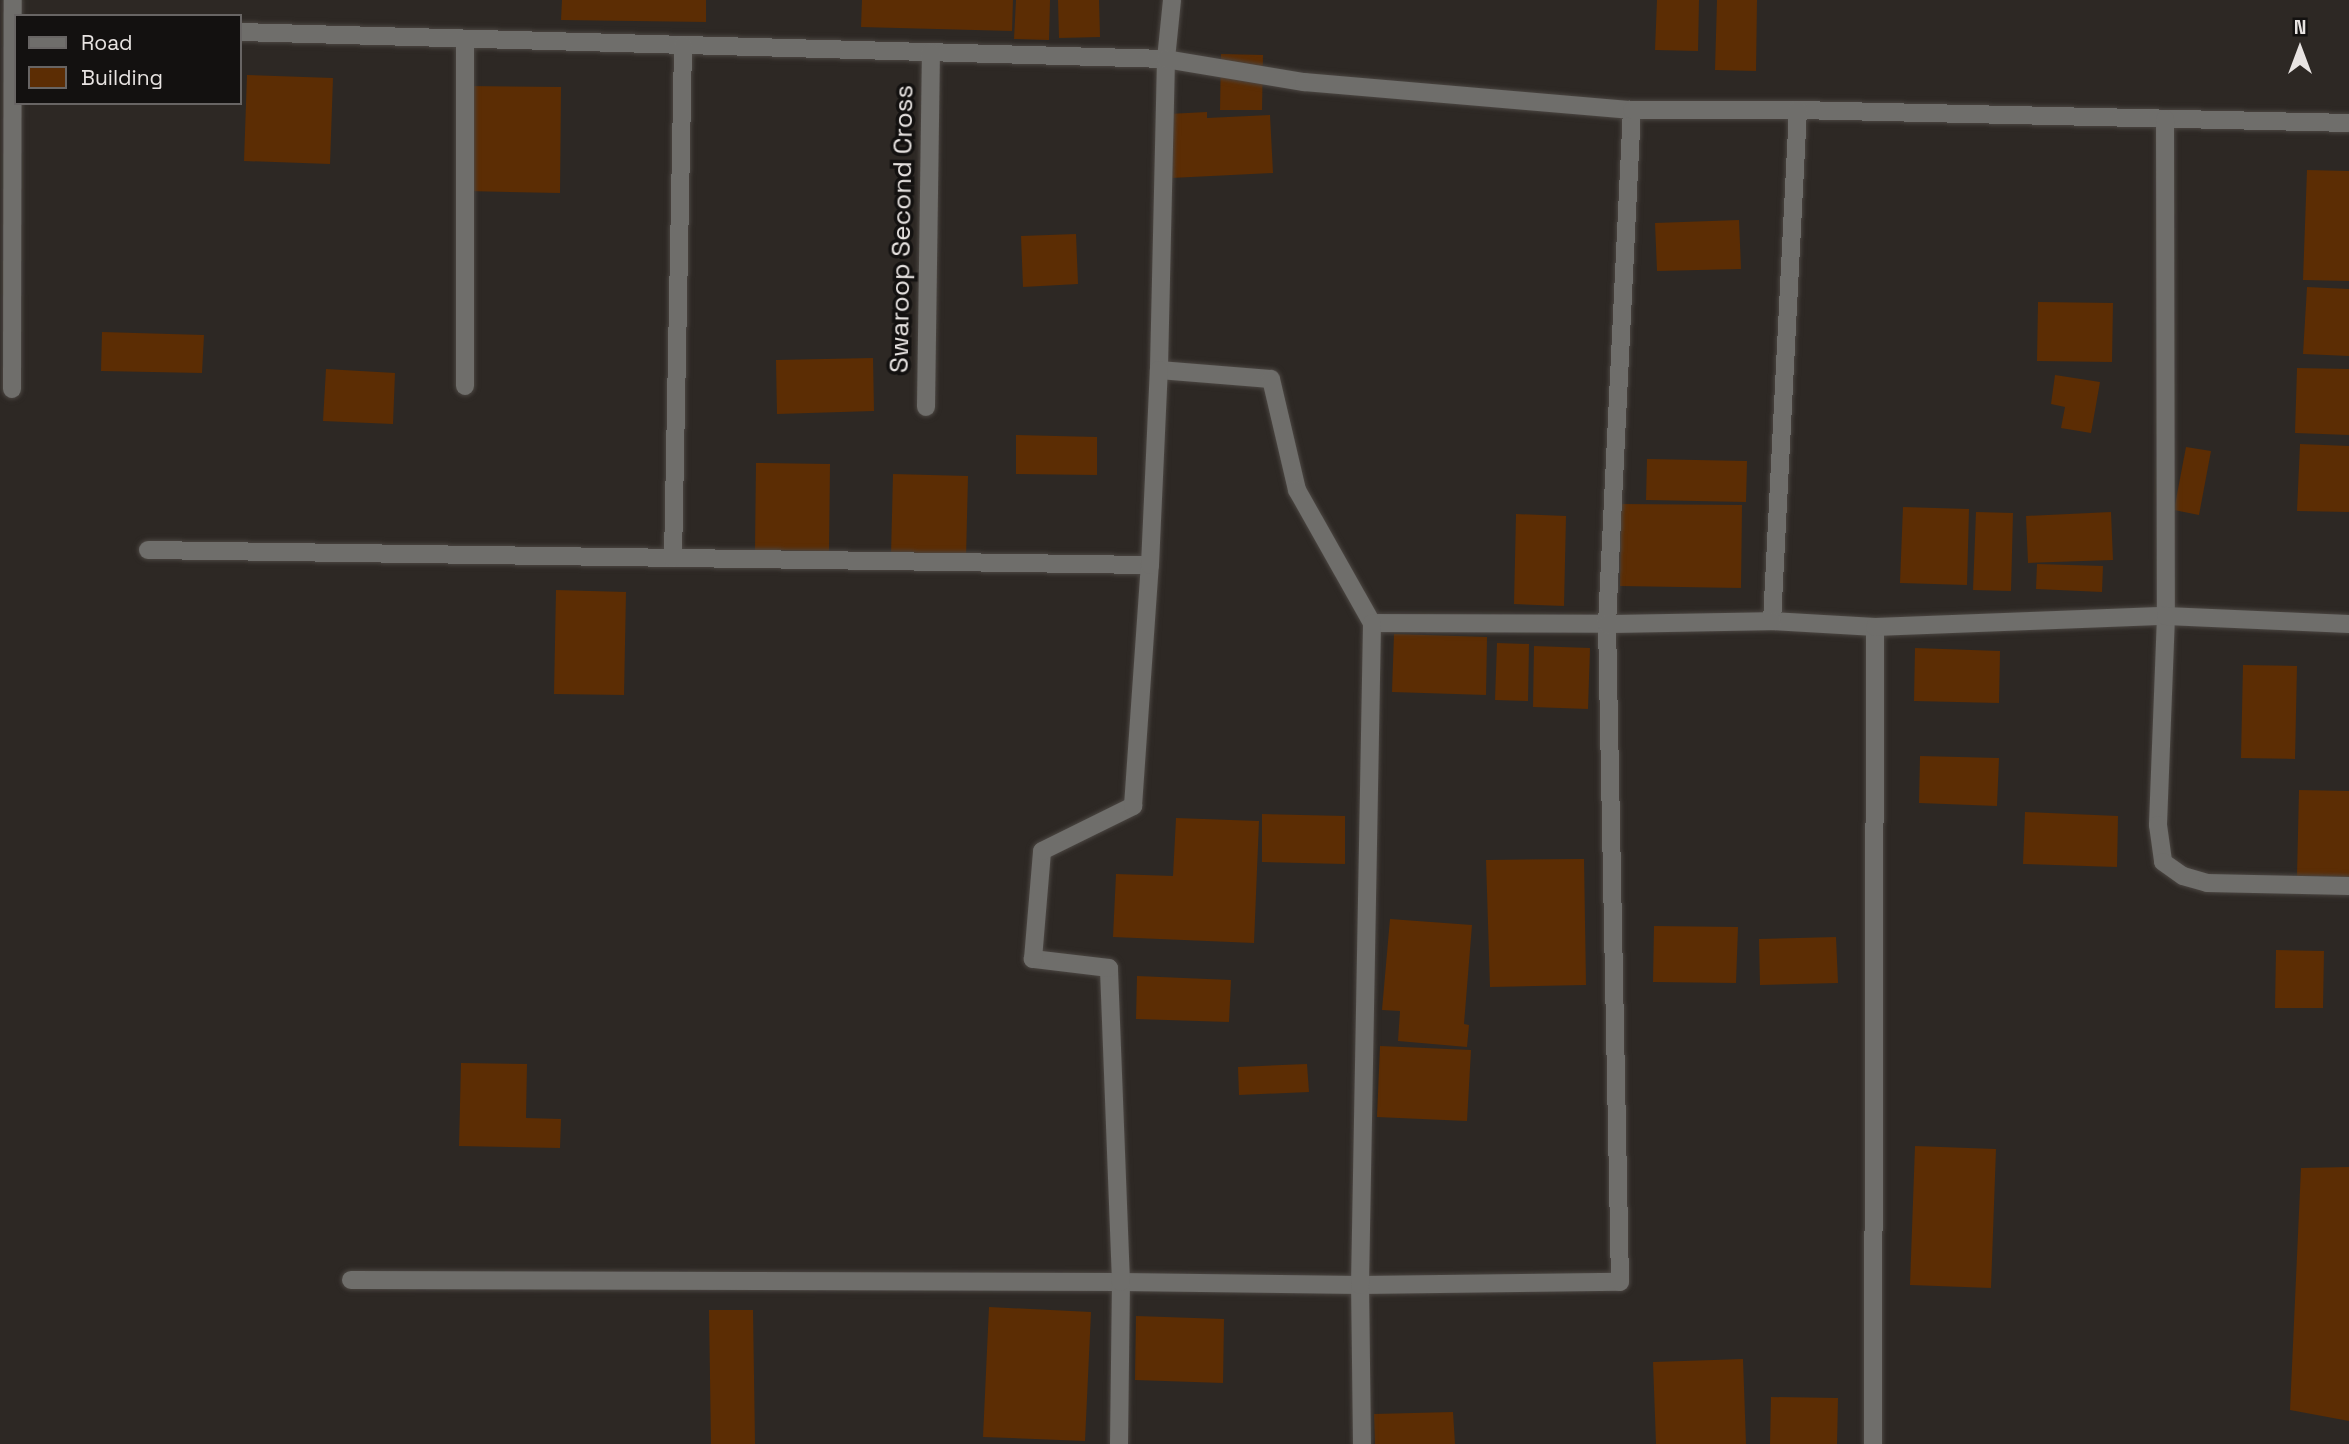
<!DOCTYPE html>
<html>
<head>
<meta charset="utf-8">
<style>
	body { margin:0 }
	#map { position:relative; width:2349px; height:1444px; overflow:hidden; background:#2d2824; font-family:"Space Grotesk",sans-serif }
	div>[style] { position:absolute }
	.building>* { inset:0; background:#5c2d04 }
	.roads { filter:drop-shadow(0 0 2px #4b4642) drop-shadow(0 0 2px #4b4642) }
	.minor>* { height:18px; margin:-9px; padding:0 9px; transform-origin:9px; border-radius:9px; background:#6f6e6b }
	span { translate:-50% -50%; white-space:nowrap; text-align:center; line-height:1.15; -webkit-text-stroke:7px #131110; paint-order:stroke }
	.street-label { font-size:26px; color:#e8e4e2 }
	.legend { position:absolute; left:14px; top:14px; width:228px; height:91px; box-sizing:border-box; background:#131110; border:2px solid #686564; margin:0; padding:9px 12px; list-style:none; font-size:21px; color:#e8e4e2 }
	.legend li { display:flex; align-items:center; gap:14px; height:35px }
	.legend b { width:35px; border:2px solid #686564 }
	.north { position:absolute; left:2265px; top:14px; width:70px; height:70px; -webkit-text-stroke:5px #131110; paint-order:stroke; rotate:0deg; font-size:19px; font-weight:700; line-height:28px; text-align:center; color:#e8e4e2 }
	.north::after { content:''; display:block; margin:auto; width:24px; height:32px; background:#e8e4e2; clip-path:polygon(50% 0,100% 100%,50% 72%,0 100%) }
</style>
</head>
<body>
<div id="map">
	<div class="building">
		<div style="clip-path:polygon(562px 0,706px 0,706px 22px,561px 20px)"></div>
		<div style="clip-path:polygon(862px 0,1013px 0,1012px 31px,861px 27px)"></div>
		<div style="clip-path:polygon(1016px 0,1050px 0,1049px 40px,1014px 39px)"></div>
		<div style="clip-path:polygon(1058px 0,1099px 0,1100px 37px,1059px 38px)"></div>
		<div style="clip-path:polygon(1657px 0,1699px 0,1698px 51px,1655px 50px)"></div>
		<div style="clip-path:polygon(1717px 0,1757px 0,1756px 71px,1715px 70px)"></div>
		<div style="clip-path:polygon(1221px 54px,1263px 55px,1262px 110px,1220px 110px)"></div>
		<div style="clip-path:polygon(247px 75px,333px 78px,330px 164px,244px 161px)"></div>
		<div style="clip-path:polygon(467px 86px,561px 87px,560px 193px,465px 191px)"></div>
		<div style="clip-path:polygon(1207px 112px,1207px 118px,1270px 115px,1273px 173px,1171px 178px,1168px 114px)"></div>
		<div style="clip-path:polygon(2307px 170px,2349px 171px,2349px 281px,2303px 280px)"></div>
		<div style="clip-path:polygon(1739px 220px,1741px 269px,1657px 271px,1655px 223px)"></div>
		<div style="clip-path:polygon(1076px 234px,1078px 284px,1023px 287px,1021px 236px)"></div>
		<div style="clip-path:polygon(2307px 287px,2349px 289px,2349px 356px,2303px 354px)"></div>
		<div style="clip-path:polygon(2038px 302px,2113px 303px,2112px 362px,2037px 361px)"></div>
		<div style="clip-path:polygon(102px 332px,204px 335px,202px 373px,101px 371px)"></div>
		<div style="clip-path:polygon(873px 358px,874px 411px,777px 414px,776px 360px)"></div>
		<div style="clip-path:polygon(2297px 368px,2349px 369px,2349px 435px,2295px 433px)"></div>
		<div style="clip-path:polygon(326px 369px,395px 373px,393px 424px,323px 421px)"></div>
		<div style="clip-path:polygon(2055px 375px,2100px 382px,2091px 433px,2061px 428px,2065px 407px,2051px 404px)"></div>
		<div style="clip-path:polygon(1016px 435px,1097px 437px,1097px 475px,1016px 474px)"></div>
		<div style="clip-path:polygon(2300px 444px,2349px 446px,2349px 512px,2297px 511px)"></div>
		<div style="clip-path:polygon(2186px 447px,2211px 451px,2199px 515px,2174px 510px)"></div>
		<div style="clip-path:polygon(1647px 459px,1747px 461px,1746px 502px,1646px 500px)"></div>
		<div style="clip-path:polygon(756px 463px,830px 464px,829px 551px,755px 550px)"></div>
		<div style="clip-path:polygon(893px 474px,968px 476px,966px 558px,891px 556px)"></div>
		<div style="clip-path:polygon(1621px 504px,1742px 505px,1741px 588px,1620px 586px)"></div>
		<div style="clip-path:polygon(1903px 507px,1969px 509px,1967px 585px,1900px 583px)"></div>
		<div style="clip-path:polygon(1976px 512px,2013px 513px,2011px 591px,1973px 590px)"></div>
		<div style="clip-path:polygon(2111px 512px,2113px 560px,2028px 563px,2026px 516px)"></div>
		<div style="clip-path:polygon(1516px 514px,1566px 516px,1564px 606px,1514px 604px)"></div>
		<div style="clip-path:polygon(2037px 564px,2103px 566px,2102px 592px,2036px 589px)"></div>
		<div style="clip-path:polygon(556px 590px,626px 592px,624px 695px,554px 694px)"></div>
		<div style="clip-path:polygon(1394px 634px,1487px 637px,1486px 695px,1392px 692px)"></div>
		<div style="clip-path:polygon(1497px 643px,1529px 644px,1528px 701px,1495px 700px)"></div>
		<div style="clip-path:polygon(1534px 646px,1590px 648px,1588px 709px,1533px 707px)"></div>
		<div style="clip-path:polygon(1915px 648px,2000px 651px,1999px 703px,1914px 701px)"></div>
		<div style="clip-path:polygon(2243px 665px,2297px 666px,2295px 759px,2241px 758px)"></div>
		<div style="clip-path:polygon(1920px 756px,1999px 758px,1997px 806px,1919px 803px)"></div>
		<div style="clip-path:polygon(2299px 790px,2349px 791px,2349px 877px,2297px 876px)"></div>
		<div style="clip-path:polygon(2025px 812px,2118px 816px,2117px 867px,2023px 864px)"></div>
		<div style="clip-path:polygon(1262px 814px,1345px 816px,1345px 864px,1262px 862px)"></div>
		<div style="clip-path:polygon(1176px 818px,1259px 821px,1254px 943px,1113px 937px,1116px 874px,1173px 876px)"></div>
		<div style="clip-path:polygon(1584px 859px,1586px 985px,1490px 987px,1486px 860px)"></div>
		<div style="clip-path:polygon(1390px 919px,1472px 925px,1464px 1024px,1469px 1025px,1467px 1047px,1398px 1041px,1400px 1011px,1382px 1010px)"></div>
		<div style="clip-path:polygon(1654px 926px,1738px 927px,1736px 983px,1653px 982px)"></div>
		<div style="clip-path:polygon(1836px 937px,1838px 983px,1760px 985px,1759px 939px)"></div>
		<div style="clip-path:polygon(2276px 950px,2324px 951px,2323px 1008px,2275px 1008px)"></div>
		<div style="clip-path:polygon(1137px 976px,1231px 980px,1229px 1022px,1136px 1019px)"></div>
		<div style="clip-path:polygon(1380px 1046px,1471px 1050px,1467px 1121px,1377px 1117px)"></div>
		<div style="clip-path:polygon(461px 1063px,527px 1064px,526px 1118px,561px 1119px,560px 1148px,459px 1146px)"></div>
		<div style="clip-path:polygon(1307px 1064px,1309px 1092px,1239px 1095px,1238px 1067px)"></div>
		<div style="clip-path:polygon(1915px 1146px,1996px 1149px,1991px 1288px,1910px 1285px)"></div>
		<div style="clip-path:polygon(2349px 1167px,2349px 1421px,2290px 1410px,2301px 1168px)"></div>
		<div style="clip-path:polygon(989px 1307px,1091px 1312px,1085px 1441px,983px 1437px)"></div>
		<div style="clip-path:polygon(709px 1310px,753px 1310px,755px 1444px,711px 1444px)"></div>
		<div style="clip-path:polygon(1136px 1316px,1224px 1319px,1223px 1383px,1135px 1380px)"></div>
		<div style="clip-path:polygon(1743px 1359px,1746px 1444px,1656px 1444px,1653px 1362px)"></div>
		<div style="clip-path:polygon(1771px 1397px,1838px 1398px,1837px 1444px,1770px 1444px)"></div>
		<div style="clip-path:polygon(1453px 1412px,1455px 1444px,1375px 1444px,1374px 1414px)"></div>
	</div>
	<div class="roads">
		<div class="minor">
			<div style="left:1172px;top:0;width:59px;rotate:95.8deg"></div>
			<div style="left:1166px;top:59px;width:311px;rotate:91.3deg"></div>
			<div style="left:1159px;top:370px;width:112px;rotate:4.6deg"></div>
			<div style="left:1271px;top:379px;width:114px;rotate:76.8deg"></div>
			<div style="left:1297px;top:490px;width:153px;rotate:60.6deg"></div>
			<div style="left:1372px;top:623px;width:235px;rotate:0.2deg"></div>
			<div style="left:1607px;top:624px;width:515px;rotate:-87.22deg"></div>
			<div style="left:240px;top:32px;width:926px;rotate:1.67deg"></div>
			<div style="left:1166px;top:59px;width:140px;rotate:9.5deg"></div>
			<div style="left:1304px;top:82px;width:329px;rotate:4.9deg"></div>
			<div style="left:1632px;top:110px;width:166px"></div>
			<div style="left:1798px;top:110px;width:551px;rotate:1.35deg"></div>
			<div style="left:465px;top:39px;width:347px;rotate:90deg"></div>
			<div style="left:1798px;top:110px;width:512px;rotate:92.91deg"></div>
			<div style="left:1772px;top:621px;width:103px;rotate:3.3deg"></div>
			<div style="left:1875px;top:627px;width:817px;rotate:90.14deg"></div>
			<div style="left:2165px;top:119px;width:497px;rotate:89.9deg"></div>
			<div style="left:2166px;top:616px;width:209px;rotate:92.2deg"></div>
			<div style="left:2158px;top:825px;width:37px;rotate:82deg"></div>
			<div style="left:2163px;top:862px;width:24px;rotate:35deg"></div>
			<div style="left:2183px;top:876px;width:25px;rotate:16deg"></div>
			<div style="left:2207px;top:883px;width:142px;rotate:1.2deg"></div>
			<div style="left:12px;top:389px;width:389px;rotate:-89.9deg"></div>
			<div style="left:926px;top:407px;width:355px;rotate:-89.2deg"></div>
			<div style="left:148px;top:550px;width:1002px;rotate:0.86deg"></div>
			<div style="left:673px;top:558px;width:513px;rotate:-88.88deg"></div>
			<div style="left:1875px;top:627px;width:291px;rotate:-2.2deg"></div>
			<div style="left:2166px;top:616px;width:183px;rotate:2.5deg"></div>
			<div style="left:351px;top:1280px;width:770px;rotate:0.15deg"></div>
			<div style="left:1121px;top:1282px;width:239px;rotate:0.7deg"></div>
			<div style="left:1360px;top:1285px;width:260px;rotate:-0.7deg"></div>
			<div style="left:1620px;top:1282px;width:658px;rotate:-91.13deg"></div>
			<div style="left:1607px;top:624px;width:165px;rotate:-1deg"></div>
			<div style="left:1119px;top:1444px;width:162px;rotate:-89.3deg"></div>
			<div style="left:1121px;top:1282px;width:314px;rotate:-92.2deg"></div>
			<div style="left:1109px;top:968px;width:77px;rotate:-173.2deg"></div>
			<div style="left:1033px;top:959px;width:108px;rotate:-85.2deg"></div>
			<div style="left:1042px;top:851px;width:102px;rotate:-26.3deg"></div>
			<div style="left:1133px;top:806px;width:242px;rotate:-86deg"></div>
			<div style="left:1150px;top:565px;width:195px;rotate:-87.4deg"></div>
			<div style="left:1362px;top:1444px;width:159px;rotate:-90.7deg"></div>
			<div style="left:1360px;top:1285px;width:662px;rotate:-88.96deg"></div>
		</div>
	</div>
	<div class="street-label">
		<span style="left:902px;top:229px;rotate:-89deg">Swaroop Second Cross</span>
	</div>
	<ul class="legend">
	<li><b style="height:9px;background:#6f6e6b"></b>Road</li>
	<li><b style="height:19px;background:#5c2d04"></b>Building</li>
	</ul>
	<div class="north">N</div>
</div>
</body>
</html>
